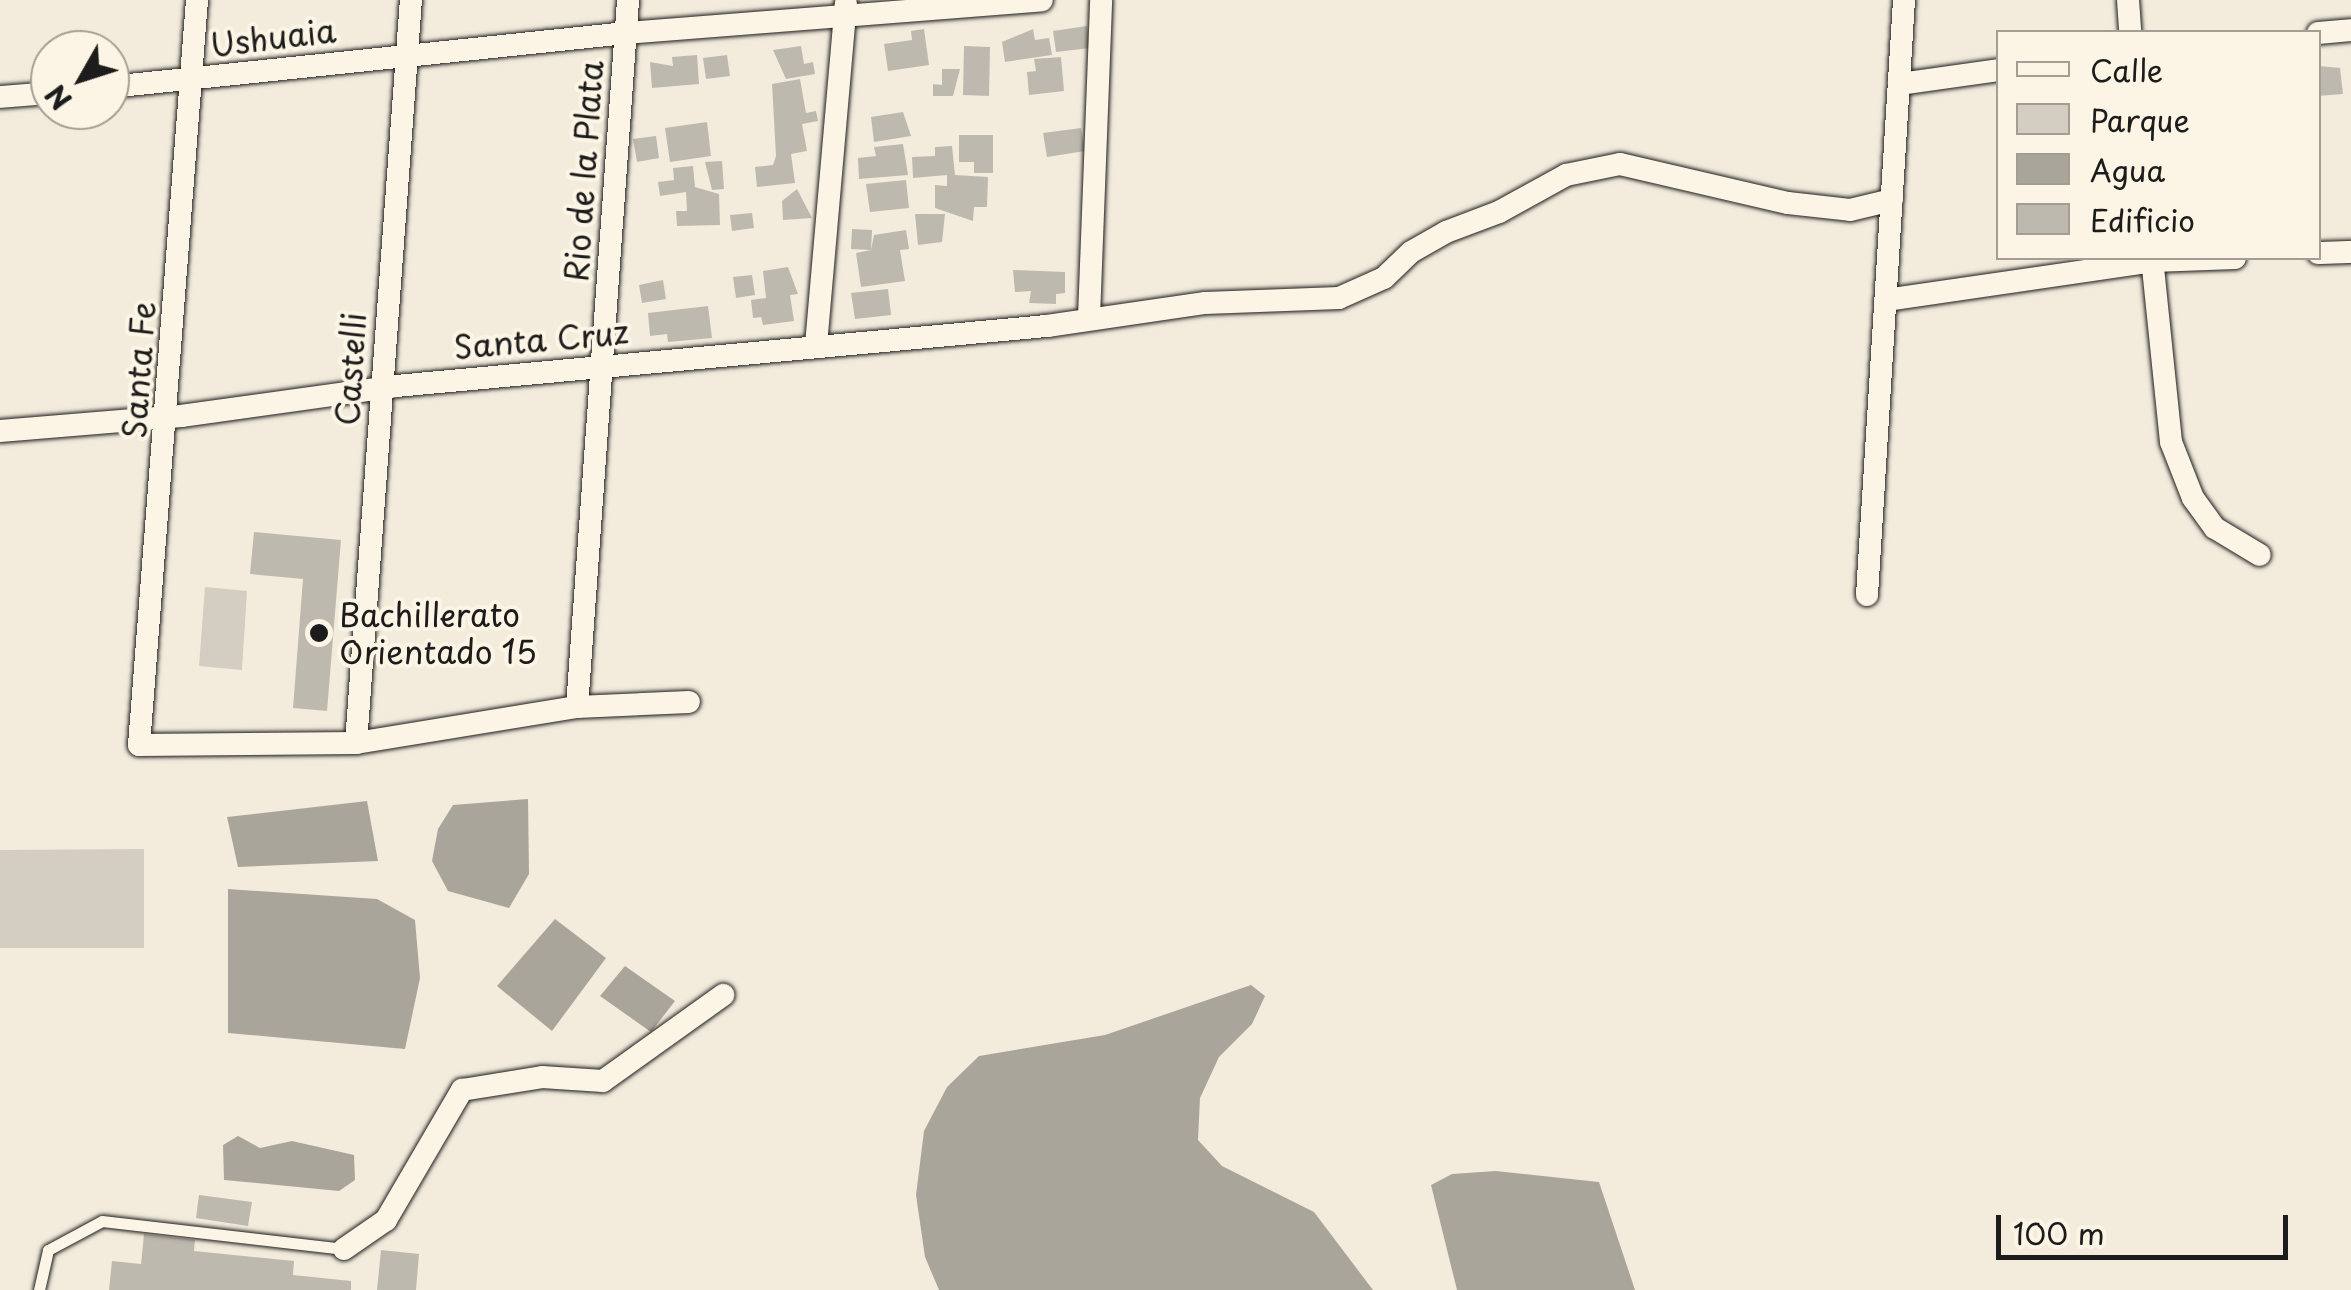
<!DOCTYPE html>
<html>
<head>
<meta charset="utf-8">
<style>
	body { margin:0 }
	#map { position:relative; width:2351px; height:1290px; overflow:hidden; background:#f3ecdd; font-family:"Playpen Sans",sans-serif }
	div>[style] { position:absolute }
	.green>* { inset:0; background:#d3cec1 }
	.water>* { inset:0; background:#aaa59b }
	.building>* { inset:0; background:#beb9ae }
	.roads { filter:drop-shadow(0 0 2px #1c1c1c) drop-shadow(0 0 2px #1c1c1c) }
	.lane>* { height:11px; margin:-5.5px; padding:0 5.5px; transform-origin:5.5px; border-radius:5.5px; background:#fcf5e5 }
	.street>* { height:22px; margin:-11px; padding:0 11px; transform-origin:11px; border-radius:11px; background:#fcf5e5 }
	.dots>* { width:28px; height:28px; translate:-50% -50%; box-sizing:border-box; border:5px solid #fcf5e5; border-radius:50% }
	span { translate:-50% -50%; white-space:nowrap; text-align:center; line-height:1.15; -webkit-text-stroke:8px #fcf5e5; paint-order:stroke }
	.street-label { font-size:32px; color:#1c1c1c }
	.poi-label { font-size:32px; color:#1c1c1c }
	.left { translate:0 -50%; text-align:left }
	.legend { position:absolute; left:1996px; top:30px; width:325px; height:230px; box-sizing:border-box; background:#fcf5e5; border:2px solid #a29e95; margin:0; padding:12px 18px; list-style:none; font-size:30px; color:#1c1c1c }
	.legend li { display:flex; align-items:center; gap:20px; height:50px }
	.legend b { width:50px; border:2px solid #a29e95 }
	.north { position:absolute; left:30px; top:30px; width:100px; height:100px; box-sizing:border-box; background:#fcf5e5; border:2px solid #a29e95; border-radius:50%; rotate:231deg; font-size:28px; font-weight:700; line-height:40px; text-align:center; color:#1c1c1c }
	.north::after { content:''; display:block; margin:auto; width:35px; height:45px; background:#1c1c1c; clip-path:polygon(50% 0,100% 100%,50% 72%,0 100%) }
	.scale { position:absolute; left:1996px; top:1215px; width:292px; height:45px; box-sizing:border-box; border:5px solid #1c1c1c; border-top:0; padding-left:12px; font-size:30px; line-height:35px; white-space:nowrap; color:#1c1c1c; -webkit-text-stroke:8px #fcf5e5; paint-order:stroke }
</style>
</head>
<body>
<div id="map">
	<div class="green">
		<div style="clip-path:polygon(205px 587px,247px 591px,242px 670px,199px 666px)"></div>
		<div style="clip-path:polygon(144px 849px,144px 948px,0 948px,0 850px)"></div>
	</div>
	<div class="water">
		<div style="clip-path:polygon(528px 799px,529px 874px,509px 908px,448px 891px,432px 861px,438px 829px,453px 805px)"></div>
		<div style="clip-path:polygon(367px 801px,378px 861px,238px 867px,227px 817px)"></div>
		<div style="clip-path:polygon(228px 889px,377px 899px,415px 920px,420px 978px,405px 1049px,228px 1033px)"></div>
		<div style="clip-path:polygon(555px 919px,606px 958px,552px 1031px,497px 986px)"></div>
		<div style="clip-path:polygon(625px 966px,675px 1001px,651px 1032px,600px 996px)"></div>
		<div style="clip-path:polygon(1251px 985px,1265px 996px,1252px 1024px,1219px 1057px,1200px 1098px,1198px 1140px,1222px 1166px,1314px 1212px,1373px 1290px,939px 1290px,925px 1257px,916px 1195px,924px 1131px,947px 1087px,979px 1056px,1105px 1035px)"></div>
		<div style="clip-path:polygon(238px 1136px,260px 1148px,292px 1141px,354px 1155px,355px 1180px,339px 1191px,224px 1180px,223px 1145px)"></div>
		<div style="clip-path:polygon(1496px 1171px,1599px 1182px,1635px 1290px,1457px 1290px,1431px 1185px,1452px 1174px)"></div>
	</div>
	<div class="building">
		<div style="clip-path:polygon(1087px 26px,1090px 48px,1056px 52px,1053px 31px)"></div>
		<div style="clip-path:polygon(924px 29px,929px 65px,888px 71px,884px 44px,912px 40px,911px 31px)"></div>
		<div style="clip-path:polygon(1033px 29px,1035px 40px,1049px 38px,1052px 55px,1005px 62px,1002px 42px)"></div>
		<div style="clip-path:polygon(801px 46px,804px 64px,813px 62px,815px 74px,786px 79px,773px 50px)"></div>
		<div style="clip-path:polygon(964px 46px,990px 47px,989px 96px,963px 95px)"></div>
		<div style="clip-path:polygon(697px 55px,699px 84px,652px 88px,650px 62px,673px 66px,672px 57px)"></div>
		<div style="clip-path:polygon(727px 55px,730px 76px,706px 79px,703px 58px)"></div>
		<div style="clip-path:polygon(1061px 57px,1064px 91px,1029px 95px,1027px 72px,1036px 71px,1034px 59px)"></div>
		<div style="clip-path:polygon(2318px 66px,2340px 68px,2343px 94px,2318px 96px)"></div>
		<div style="clip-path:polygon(942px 69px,960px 69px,953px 96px,933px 96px,933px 84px,942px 85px)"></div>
		<div style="clip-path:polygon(800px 79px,806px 113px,816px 111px,818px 121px,802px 124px,807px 151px,791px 154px,795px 183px,757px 187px,755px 167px,773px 165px,776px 156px,772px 84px)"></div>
		<div style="clip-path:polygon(903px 112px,911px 136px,874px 142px,871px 117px)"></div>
		<div style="clip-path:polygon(707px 122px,711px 156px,670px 162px,665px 128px)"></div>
		<div style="clip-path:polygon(1081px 128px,1085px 151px,1047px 157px,1043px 133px)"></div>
		<div style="clip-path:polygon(959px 135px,993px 135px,993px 173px,974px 173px,974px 162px,959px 162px)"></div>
		<div style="clip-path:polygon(656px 136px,659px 158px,637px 162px,633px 139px)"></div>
		<div style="clip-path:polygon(903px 144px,908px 175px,859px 179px,858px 158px,876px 156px,874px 147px)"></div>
		<div style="clip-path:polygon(952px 146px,955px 175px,988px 177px,987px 207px,974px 207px,973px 221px,935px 208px,935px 185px,947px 186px,947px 175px,913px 178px,912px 157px,935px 156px,935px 147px)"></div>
		<div style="clip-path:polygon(722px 161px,724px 189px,712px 190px,705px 162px)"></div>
		<div style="clip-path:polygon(693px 166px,695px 187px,719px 194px,720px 225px,677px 226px,676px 211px,687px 211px,686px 192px,660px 196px,658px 182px,674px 180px,673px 168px)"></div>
		<div style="clip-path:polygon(906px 180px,909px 208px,870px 212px,866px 184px)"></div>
		<div style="clip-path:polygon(797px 189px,812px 218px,783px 220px,782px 201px)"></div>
		<div style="clip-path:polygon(752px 213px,754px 228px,732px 231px,730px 215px)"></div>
		<div style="clip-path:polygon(915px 214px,945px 214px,942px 242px,918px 245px)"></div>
		<div style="clip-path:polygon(852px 229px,872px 230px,871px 250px,874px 235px,906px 230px,909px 249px,900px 250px,905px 281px,861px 287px,856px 253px,871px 250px,851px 249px)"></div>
		<div style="clip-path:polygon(788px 267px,798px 294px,790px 295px,794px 321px,763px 325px,761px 317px,753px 318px,751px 300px,766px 298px,763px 271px)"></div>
		<div style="clip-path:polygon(1013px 270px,1065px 272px,1065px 293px,1056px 294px,1056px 304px,1029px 303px,1031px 291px,1015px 292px)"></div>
		<div style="clip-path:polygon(752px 275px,755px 295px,736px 298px,733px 277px)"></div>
		<div style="clip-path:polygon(663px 280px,666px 299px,642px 303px,639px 285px)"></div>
		<div style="clip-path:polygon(888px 289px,891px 315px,855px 319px,851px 293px)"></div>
		<div style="clip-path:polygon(708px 306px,712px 338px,668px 342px,667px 334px,650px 336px,648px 313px)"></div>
		<div style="clip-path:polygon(254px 532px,341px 540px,327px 711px,293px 708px,303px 579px,250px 574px)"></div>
		<div style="clip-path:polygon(199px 1195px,252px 1202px,248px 1226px,196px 1218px)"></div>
		<div style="clip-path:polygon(144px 1234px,195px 1240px,194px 1251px,294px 1261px,293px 1275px,351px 1281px,351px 1290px,109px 1290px,112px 1261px,141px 1264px)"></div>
		<div style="clip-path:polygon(381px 1250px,419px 1254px,416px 1290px,377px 1290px)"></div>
	</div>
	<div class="roads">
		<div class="lane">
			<div style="left:39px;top:1290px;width:41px;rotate:-77.3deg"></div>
			<div style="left:48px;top:1250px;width:61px;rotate:-28.2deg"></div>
			<div style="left:102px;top:1221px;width:244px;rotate:6.6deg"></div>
		</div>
		<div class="street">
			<div style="left:197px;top:0;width:747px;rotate:94.45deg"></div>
			<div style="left:139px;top:745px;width:217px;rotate:-0.5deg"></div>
			<div style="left:356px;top:743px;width:224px;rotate:-9.3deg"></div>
			<div style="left:577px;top:707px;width:112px;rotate:-2.6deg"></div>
			<div style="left:2128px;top:0;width:32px;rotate:86deg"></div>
			<div style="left:2318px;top:33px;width:33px;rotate:-5deg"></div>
			<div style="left:1899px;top:84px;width:100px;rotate:-8deg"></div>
			<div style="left:110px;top:87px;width:519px;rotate:-5.97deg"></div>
			<div style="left:626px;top:33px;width:417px;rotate:-4.5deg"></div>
			<div style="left:0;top:97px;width:50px;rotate:-4.6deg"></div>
			<div style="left:2318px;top:253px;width:33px;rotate:-2deg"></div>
			<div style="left:2152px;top:258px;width:185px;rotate:84.1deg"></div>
			<div style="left:2171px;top:442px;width:60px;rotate:68.6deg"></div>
			<div style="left:2193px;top:498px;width:37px;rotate:54deg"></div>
			<div style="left:2215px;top:528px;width:52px;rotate:31deg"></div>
			<div style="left:1886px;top:300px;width:270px;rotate:-8.3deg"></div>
			<div style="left:2153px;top:261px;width:82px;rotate:-2.1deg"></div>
			<div style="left:1089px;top:317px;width:317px;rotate:-87.8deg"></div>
			<div style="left:816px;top:345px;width:343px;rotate:-85deg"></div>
			<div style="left:0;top:431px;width:182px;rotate:-4.7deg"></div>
			<div style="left:181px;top:416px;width:217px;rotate:-7.9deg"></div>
			<div style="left:396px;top:386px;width:654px;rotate:-5.27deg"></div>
			<div style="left:1047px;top:326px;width:160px;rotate:-8.3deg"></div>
			<div style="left:1205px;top:303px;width:134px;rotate:-2.1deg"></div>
			<div style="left:1339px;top:298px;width:49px;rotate:-24deg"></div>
			<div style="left:1384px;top:278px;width:37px;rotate:-44deg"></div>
			<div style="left:1411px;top:252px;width:40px;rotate:-29.7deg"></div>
			<div style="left:1446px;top:232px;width:57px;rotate:-20.7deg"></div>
			<div style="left:1499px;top:212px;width:77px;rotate:-28.9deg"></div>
			<div style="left:1566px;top:175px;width:55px;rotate:-11.5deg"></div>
			<div style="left:1620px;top:164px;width:172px;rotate:13.1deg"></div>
			<div style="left:1788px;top:203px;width:62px;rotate:6.4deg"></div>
			<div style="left:1850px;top:210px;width:43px;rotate:-13.4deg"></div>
			<div style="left:1867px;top:595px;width:596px;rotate:-86.44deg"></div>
			<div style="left:577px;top:707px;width:709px;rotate:-85.87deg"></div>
			<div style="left:356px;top:743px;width:745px;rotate:-85.77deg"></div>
			<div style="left:344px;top:1249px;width:51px;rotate:-34.6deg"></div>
			<div style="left:386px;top:1220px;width:151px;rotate:-59.7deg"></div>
			<div style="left:462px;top:1090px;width:81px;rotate:-9.2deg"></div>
			<div style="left:542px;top:1077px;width:61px;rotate:3.8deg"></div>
			<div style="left:603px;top:1081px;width:148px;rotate:-35.6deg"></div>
		</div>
	</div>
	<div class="dots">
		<div style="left:319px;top:633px;background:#1c1c1c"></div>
	</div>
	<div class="street-label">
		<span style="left:273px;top:37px;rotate:-7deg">Ushuaia</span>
		<span style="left:583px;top:171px;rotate:-86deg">Rio de la Plata</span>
		<span style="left:541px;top:339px;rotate:-5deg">Santa Cruz</span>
		<span style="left:350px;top:369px;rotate:-86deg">Castelli</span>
		<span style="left:138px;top:370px;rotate:-86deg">Santa Fe</span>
	</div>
	<div class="poi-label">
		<span class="left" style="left:339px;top:633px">Bachillerato<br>Orientado 15</span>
	</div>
	<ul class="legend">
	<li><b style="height:12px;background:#fcf5e5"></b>Calle</li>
	<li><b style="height:28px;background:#d3cec1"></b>Parque</li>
	<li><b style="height:28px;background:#aaa59b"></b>Agua</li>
	<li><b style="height:28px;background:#beb9ae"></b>Edificio</li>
	</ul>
	<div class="north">N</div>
	<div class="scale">100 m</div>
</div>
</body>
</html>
